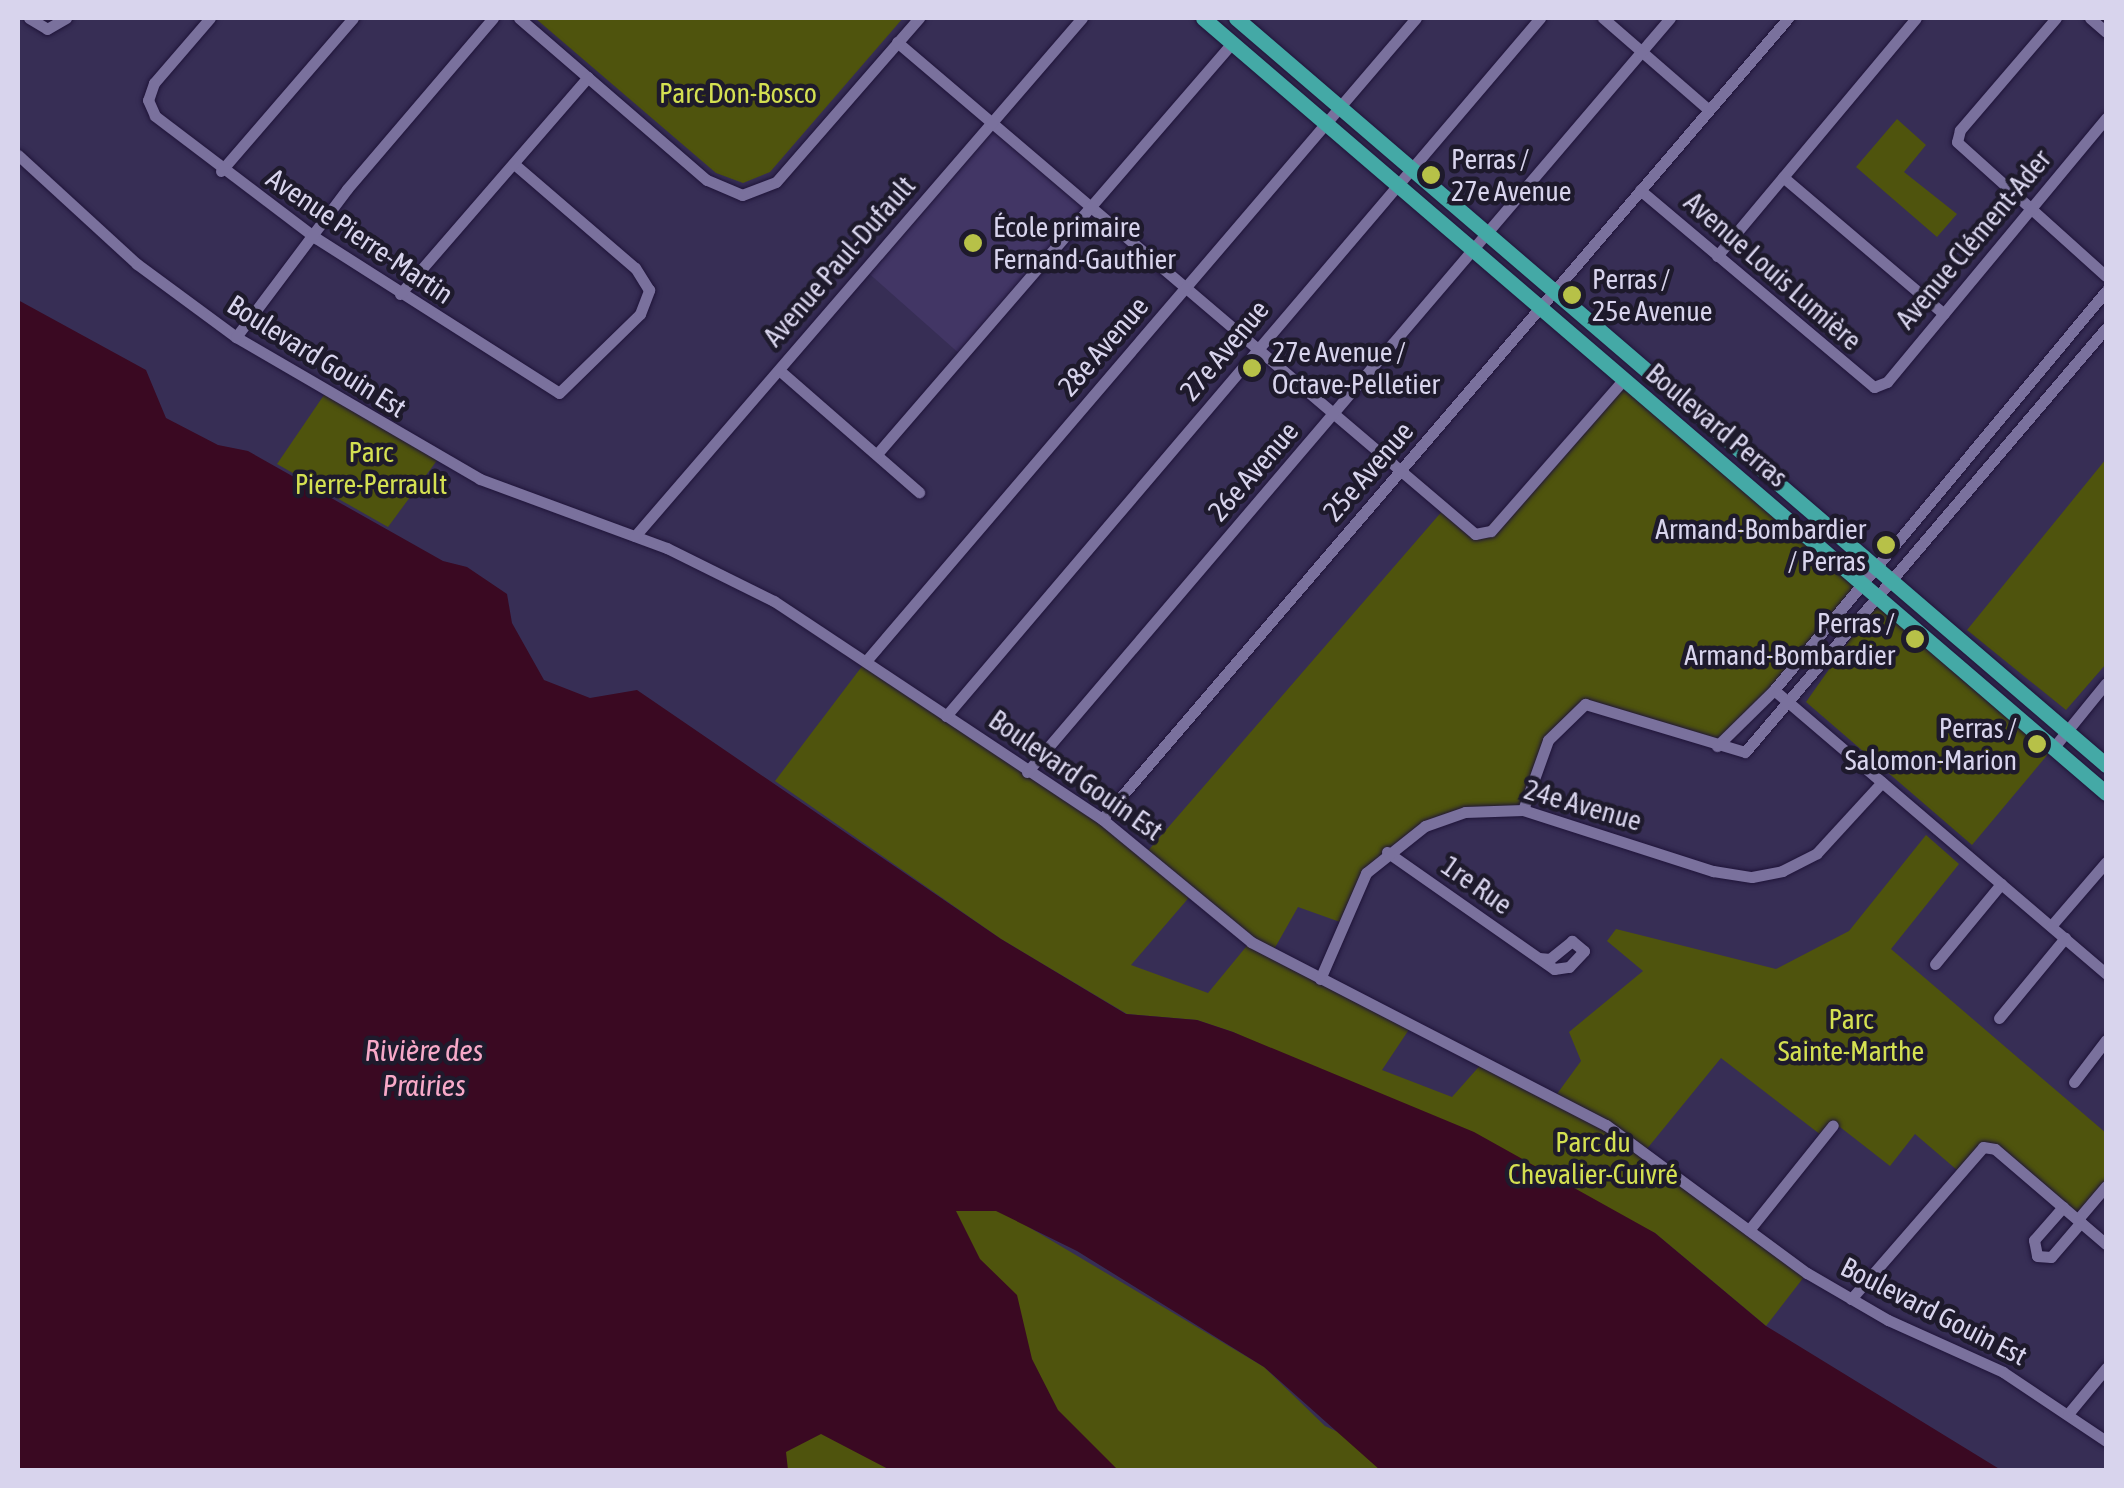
<!DOCTYPE html>
<html>
<head>
<meta charset="utf-8">
<style>
	body { margin:0 }
	#map { position:relative; width:2124px; height:1488px; overflow:hidden; background:#372e55; font-family:"Asap Condensed",sans-serif }
	div>[style] { position:absolute }
	.built>* { inset:0; background:#423665 }
	.green>* { inset:0; background:#4f540d }
	.water>* { inset:0; background:#3a0922 }
	.roads { filter:drop-shadow(0 0 2px #1f1439) drop-shadow(0 0 2px #1f1439) }
	.minor>* { height:11px; margin:-5.5px; padding:0 5.5px; transform-origin:5.5px; border-radius:5.5px; background:#7a719d }
	.major>* { height:15px; margin:-7.5px; padding:0 7.5px; transform-origin:7.5px; border-radius:7.5px; background:#44a9a6 }
	.dots>* { width:28px; height:28px; translate:-50% -50%; box-sizing:border-box; border:5px solid #1e1a2c; border-radius:50% }
	span { translate:-50% -50%; white-space:nowrap; text-align:center; line-height:1.15; -webkit-text-stroke:9px #1e1a2c; paint-order:stroke }
	.park-label { font-size:28px; color:#d4e051 }
	.poi-label { font-size:28px; color:#d8d4ed }
	.left { translate:0 -50%; text-align:left }
	.right { translate:-100% -50%; text-align:right }
	.street-label { font-size:28px; color:#d8d4ed }
	.water-label { font-size:30px; color:#f7a9c8; font-style:italic }
	.frame { position:absolute; inset:0; border:20px solid #d8d4ed; pointer-events:none }
</style>
</head>
<body>
<div id="map">
	<div class="built">
		<div style="clip-path:polygon(990px 123px,1090px 206px,962px 356px,865px 270px)"></div>
	</div>
	<div class="green">
		<div style="clip-path:polygon(535px 18px,903px 18px,770px 172px,743px 183px,716px 173px)"></div>
		<div style="clip-path:polygon(1897px 119px,1926px 145px,1904px 172px,1957px 214px,1937px 237px,1856px 167px)"></div>
		<div style="clip-path:polygon(evenodd,1624px 379px,1863px 583px,1723px 743px,1585px 704px,1560px 723px,1523px 810px,1494px 809px,1425px 826px,1366px 873px,1340px 922px,1298px 907px,1272px 953px,1412px 1025px,1382px 1070px,1452px 1097px,1484px 1061px,1554px 1098px,1581px 1061px,1569px 1032px,1643px 971px,1607px 941px,1616px 929px,1776px 969px,1849px 931px,1926px 835px,1959px 864px,1891px 949px,2106px 1133px,2106px 1186px,2078px 1219px,1989px 1147px,1957px 1170px,1915px 1134px,1890px 1166px,1840px 1127px,1821px 1135px,1721px 1058px,1646px 1150px,1807px 1273px,1766px 1326px,1655px 1233px,1233px 1032px,1197px 1020px,1127px 1014px,1001px 939px,775px 781px,866px 661px,1146px 853px,1444px 509px,1480px 535px,1624px 379px,1192px 894px,1250px 942px,1208px 993px,1131px 965px,1192px 894px)"></div>
		<div style="clip-path:polygon(326px 392px,438px 459px,388px 527px,277px 464px)"></div>
		<div style="clip-path:polygon(2106px 459px,2106px 664px,2066px 710px,1967px 630px)"></div>
		<div style="clip-path:polygon(1880px 597px,2054px 747px,1972px 845px,1806px 702px)"></div>
		<div style="clip-path:polygon(733px 1051px,1264px 1367px,1325px 1426px,1420px 1470px,786px 1469px)"></div>
	</div>
	<div class="water">
		<div style="clip-path:polygon(18px 300px,146px 370px,166px 418px,218px 445px,248px 451px,443px 561px,467px 567px,507px 594px,512px 623px,544px 680px,590px 698px,637px 690px,1001px 939px,1126px 1014px,1197px 1020px,1233px 1032px,1474px 1132px,1655px 1233px,1766px 1326px,2001px 1470px,1380px 1470px,1264px 1367px,1077px 1251px,996px 1211px,956px 1211px,980px 1259px,1017px 1295px,1032px 1359px,1058px 1410px,1118px 1470px,890px 1470px,821px 1434px,786px 1452px,788px 1470px,18px 1470px)"></div>
	</div>
	<div class="roads">
		<div class="minor">
			<div style="left:29px;top:18px;width:21px;rotate:31deg"></div>
			<div style="left:47px;top:29px;width:22px;rotate:-30deg"></div>
			<div style="left:210px;top:18px;width:86px;rotate:130.7deg"></div>
			<div style="left:154px;top:83px;width:18px;rotate:109deg"></div>
			<div style="left:148px;top:100px;width:17px;rotate:66deg"></div>
			<div style="left:155px;top:116px;width:202px;rotate:37.2deg"></div>
			<div style="left:316px;top:238px;width:288px;rotate:32.5deg"></div>
			<div style="left:559px;top:393px;width:113px;rotate:-44.3deg"></div>
			<div style="left:640px;top:314px;width:26px;rotate:-69deg"></div>
			<div style="left:649px;top:290px;width:26px;rotate:-122deg"></div>
			<div style="left:635px;top:268px;width:160px;rotate:-139.3deg"></div>
			<div style="left:519px;top:18px;width:248px;rotate:40.8deg"></div>
			<div style="left:707px;top:180px;width:38px;rotate:23deg"></div>
			<div style="left:742px;top:195px;width:36px;rotate:-21deg"></div>
			<div style="left:776px;top:182px;width:218px;rotate:-48.9deg"></div>
			<div style="left:1603px;top:18px;width:140px;rotate:41deg"></div>
			<div style="left:2056px;top:18px;width:148px;rotate:130.6deg"></div>
			<div style="left:1960px;top:130px;width:12px;rotate:104deg"></div>
			<div style="left:1957px;top:142px;width:200px;rotate:42deg"></div>
			<div style="left:2090px;top:18px;width:21px;rotate:41deg"></div>
			<div style="left:897px;top:42px;width:759px;rotate:40.4deg"></div>
			<div style="left:1475px;top:534px;width:16px;rotate:-11deg"></div>
			<div style="left:1491px;top:531px;width:202px;rotate:-48.8deg"></div>
			<div style="left:18px;top:155px;width:161px;rotate:42.5deg"></div>
			<div style="left:137px;top:264px;width:123px;rotate:36.4deg"></div>
			<div style="left:236px;top:337px;width:282px;rotate:30.2deg"></div>
			<div style="left:480px;top:479px;width:199px;rotate:20.3deg"></div>
			<div style="left:667px;top:548px;width:119px;rotate:26.4deg"></div>
			<div style="left:774px;top:601px;width:394px;rotate:33.6deg"></div>
			<div style="left:1102px;top:819px;width:193px;rotate:39.5deg"></div>
			<div style="left:1251px;top:942px;width:399px;rotate:27.3deg"></div>
			<div style="left:1606px;top:1125px;width:250px;rotate:36.4deg"></div>
			<div style="left:1807px;top:1273px;width:94px;rotate:30.1deg"></div>
			<div style="left:1888px;top:1320px;width:126px;rotate:24.3deg"></div>
			<div style="left:2003px;top:1372px;width:124px;rotate:33.8deg"></div>
			<div style="left:221px;top:171px;width:202px;rotate:-49.2deg"></div>
			<div style="left:1783px;top:177px;width:211px;rotate:40.4deg"></div>
			<div style="left:1640px;top:190px;width:306px;rotate:40.1deg"></div>
			<div style="left:1874px;top:387px;width:14px;rotate:-21deg"></div>
			<div style="left:1887px;top:382px;width:343px;rotate:-50.3deg"></div>
			<div style="left:1717px;top:256px;width:310px;rotate:-50.1deg"></div>
			<div style="left:400px;top:294px;width:287px;rotate:-49.1deg"></div>
			<div style="left:236px;top:337px;width:185px;rotate:-53.1deg"></div>
			<div style="left:347px;top:189px;width:225px;rotate:-49.5deg"></div>
			<div style="left:779px;top:370px;width:186px;rotate:41.1deg"></div>
			<div style="left:877px;top:454px;width:543px;rotate:-49.18deg"></div>
			<div style="left:635px;top:536px;width:684px;rotate:-49.21deg"></div>
			<div style="left:866px;top:661px;width:846px;rotate:-49.46deg"></div>
			<div style="left:1774px;top:690px;width:437px;rotate:40.5deg"></div>
			<div style="left:946px;top:716px;width:917px;rotate:-49.6deg"></div>
			<div style="left:1717px;top:746px;width:80px;rotate:-44.5deg"></div>
			<div style="left:1774px;top:690px;width:519px;rotate:-50.24deg"></div>
			<div style="left:2054px;top:747px;width:82px;rotate:-50.9deg"></div>
			<div style="left:1027px;top:772px;width:991px;rotate:-49.54deg"></div>
			<div style="left:1523px;top:810px;width:74px;rotate:-70.3deg"></div>
			<div style="left:1548px;top:740px;width:52px;rotate:-44.2deg"></div>
			<div style="left:1585px;top:704px;width:167px;rotate:16.7deg"></div>
			<div style="left:1745px;top:752px;width:557px;rotate:-49.59deg"></div>
			<div style="left:1102px;top:819px;width:1055px;rotate:-49.42deg"></div>
			<div style="left:1387px;top:852px;width:204px;rotate:35deg"></div>
			<div style="left:1554px;top:969px;width:15px;rotate:-8deg"></div>
			<div style="left:1569px;top:967px;width:22px;rotate:-47deg"></div>
			<div style="left:1584px;top:951px;width:16px;rotate:-140deg"></div>
			<div style="left:1572px;top:941px;width:28px;rotate:141deg"></div>
			<div style="left:1550px;top:959px;width:11px;rotate:-175deg"></div>
			<div style="left:2051px;top:926px;width:84px;rotate:-49.3deg"></div>
			<div style="left:1935px;top:964px;width:104px;rotate:-50.5deg"></div>
			<div style="left:1320px;top:979px;width:116px;rotate:-66.5deg"></div>
			<div style="left:1366px;top:873px;width:75px;rotate:-38.5deg"></div>
			<div style="left:1425px;top:826px;width:42px;rotate:-19.3deg"></div>
			<div style="left:1465px;top:812px;width:58px;rotate:-2deg"></div>
			<div style="left:1523px;top:810px;width:200px;rotate:17.8deg"></div>
			<div style="left:1713px;top:871px;width:39px;rotate:9deg"></div>
			<div style="left:1752px;top:877px;width:31px;rotate:-11deg"></div>
			<div style="left:1782px;top:871px;width:39px;rotate:-27deg"></div>
			<div style="left:1817px;top:853px;width:96px;rotate:-47.5deg"></div>
			<div style="left:1999px;top:1018px;width:104px;rotate:-50.5deg"></div>
			<div style="left:2074px;top:1082px;width:53px;rotate:-52.7deg"></div>
			<div style="left:2063px;top:1207px;width:44px;rotate:131.3deg"></div>
			<div style="left:2034px;top:1240px;width:16px;rotate:79deg"></div>
			<div style="left:2037px;top:1256px;width:14px;rotate:4deg"></div>
			<div style="left:2051px;top:1257px;width:46px;rotate:-49.4deg"></div>
			<div style="left:2078px;top:1219px;width:43px;rotate:-49.7deg"></div>
			<div style="left:1749px;top:1230px;width:134px;rotate:-51.3deg"></div>
			<div style="left:1851px;top:1299px;width:201px;rotate:-49deg"></div>
			<div style="left:1983px;top:1147px;width:12px;rotate:9deg"></div>
			<div style="left:1995px;top:1149px;width:146px;rotate:40.6deg"></div>
			<div style="left:2068px;top:1414px;width:60px;rotate:-50.4deg"></div>
		</div>
		<div class="major">
			<div style="left:1203px;top:18px;width:1190px;rotate:40.64deg"></div>
			<div style="left:1236px;top:18px;width:1147px;rotate:40.65deg"></div>
		</div>
	</div>
	<div class="dots">
		<div style="left:1431px;top:175px;background:#b7c148"></div>
		<div style="left:973px;top:243px;background:#b7c148"></div>
		<div style="left:1572px;top:295px;background:#b7c148"></div>
		<div style="left:1252px;top:368px;background:#b7c148"></div>
		<div style="left:1886px;top:545px;background:#b7c148"></div>
		<div style="left:1915px;top:639px;background:#b7c148"></div>
		<div style="left:2037px;top:744px;background:#b7c148"></div>
	</div>
	<div class="park-label">
		<span style="left:738px;top:93px">Parc Don-Bosco</span>
		<span style="left:371px;top:468px">Parc<br>Pierre-Perrault</span>
		<span style="left:1851px;top:1035px">Parc<br>Sainte-Marthe</span>
		<span style="left:1593px;top:1158px">Parc du<br>Chevalier-Cuivré</span>
	</div>
	<div class="poi-label">
		<span class="left" style="left:1451px;top:175px">Perras /<br>27e Avenue</span>
		<span class="left" style="left:993px;top:243px">École primaire<br>Fernand-Gauthier</span>
		<span class="left" style="left:1592px;top:295px">Perras /<br>25e Avenue</span>
		<span class="left" style="left:1272px;top:368px">27e Avenue /<br>Octave-Pelletier</span>
		<span class="right" style="left:1866px;top:545px">Armand-Bombardier<br>/ Perras</span>
		<span class="right" style="left:1895px;top:639px">Perras /<br>Armand-Bombardier</span>
		<span class="right" style="left:2017px;top:744px">Perras /<br>Salomon-Marion</span>
	</div>
	<div class="street-label">
		<span style="left:360px;top:236px;rotate:34deg">Avenue Pierre-Martin</span>
		<span style="left:1973px;top:239px;rotate:-50deg">Avenue Clément-Ader</span>
		<span style="left:839px;top:261px;rotate:-49deg">Avenue Paul-Dufault</span>
		<span style="left:1773px;top:271px;rotate:41deg">Avenue Louis Lumière</span>
		<span style="left:1103px;top:346px;rotate:-49deg">28e Avenue</span>
		<span style="left:1224px;top:350px;rotate:-50deg">27e Avenue</span>
		<span style="left:317px;top:356px;rotate:32deg">Boulevard Gouin Est</span>
		<span style="left:1717px;top:425px;rotate:40deg">Boulevard Perras</span>
		<span style="left:1253px;top:471px;rotate:-49deg">26e Avenue</span>
		<span style="left:1368px;top:471px;rotate:-49deg">25e Avenue</span>
		<span style="left:1076px;top:775px;rotate:35deg">Boulevard Gouin Est</span>
		<span style="left:1583px;top:805px;rotate:16deg">24e Avenue</span>
		<span style="left:1477px;top:885px;rotate:35deg">1re Rue</span>
		<span style="left:1934px;top:1311px;rotate:27deg">Boulevard Gouin Est</span>
	</div>
	<div class="water-label">
		<span style="left:424px;top:1067px">Rivière des<br>Prairies</span>
	</div>
	<div class="frame"></div>
</div>
</body>
</html>
